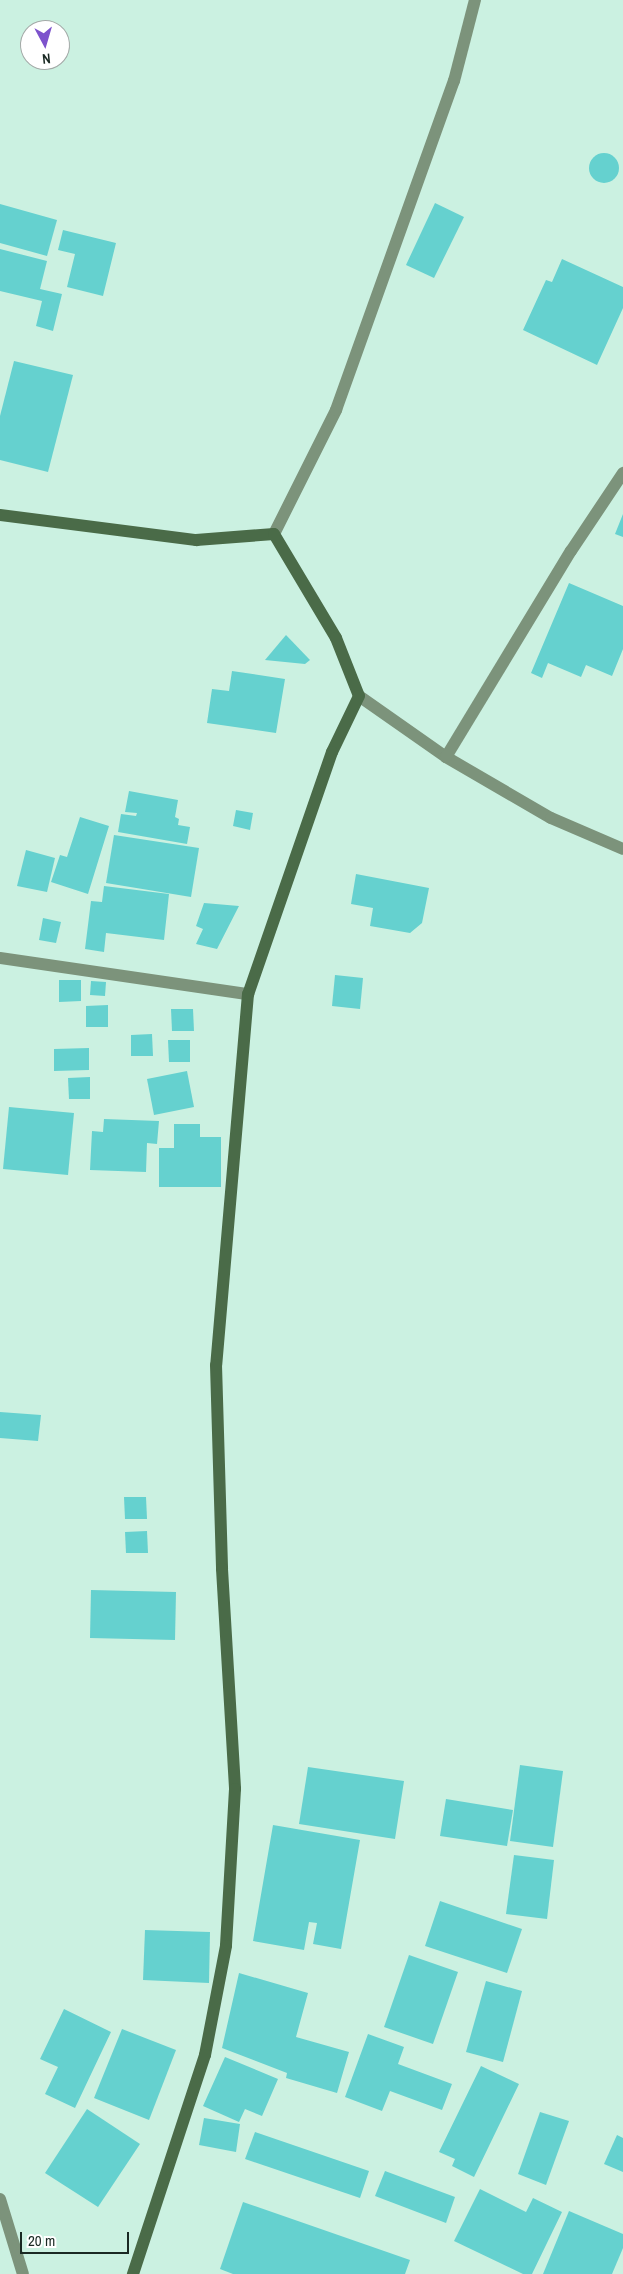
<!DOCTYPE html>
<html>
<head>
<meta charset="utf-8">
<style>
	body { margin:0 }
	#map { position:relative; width:623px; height:2274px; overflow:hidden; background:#cbf1e1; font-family:"Archivo Narrow",sans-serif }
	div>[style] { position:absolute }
	.building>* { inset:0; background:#65d1cf }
	.round { border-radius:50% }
	.street>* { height:12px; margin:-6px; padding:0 6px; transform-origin:6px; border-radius:6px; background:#7c937b }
	.secondary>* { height:12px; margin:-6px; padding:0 6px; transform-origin:6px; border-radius:6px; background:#4a6b48 }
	span { translate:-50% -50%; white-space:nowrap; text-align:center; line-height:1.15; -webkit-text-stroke:5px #fff; paint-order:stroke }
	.north { position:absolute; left:20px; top:20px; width:50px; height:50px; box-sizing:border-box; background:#fff; border:1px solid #a3a9a7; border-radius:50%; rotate:174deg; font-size:14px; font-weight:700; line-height:20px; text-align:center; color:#1a2923 }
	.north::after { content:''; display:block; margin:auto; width:18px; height:22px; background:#7d53cc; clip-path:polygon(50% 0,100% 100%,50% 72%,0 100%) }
	.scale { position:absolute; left:20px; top:2232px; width:109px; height:22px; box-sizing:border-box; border:2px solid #1a2923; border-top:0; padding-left:6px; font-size:15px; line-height:18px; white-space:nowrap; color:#1a2923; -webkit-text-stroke:4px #fff; paint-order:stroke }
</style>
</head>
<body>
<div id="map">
	<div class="building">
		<div class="round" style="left:589px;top:153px;width:30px;height:30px"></div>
		<div style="clip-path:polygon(435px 203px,464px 217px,434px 278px,406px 265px)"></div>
		<div style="clip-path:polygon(0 204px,57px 220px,47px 256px,0 243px)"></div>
		<div style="clip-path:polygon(63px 230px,116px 243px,103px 296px,67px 287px,75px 254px,58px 250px)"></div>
		<div style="clip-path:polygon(0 249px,47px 261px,40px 289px,62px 294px,53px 331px,36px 326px,42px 301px,0 291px)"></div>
		<div style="clip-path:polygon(562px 259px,623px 287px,623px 308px,597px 365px,523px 330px,546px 280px,552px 282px)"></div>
		<div style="clip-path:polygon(14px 361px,73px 375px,48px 472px,0 460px,0 416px)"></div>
		<div style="clip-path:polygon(623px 514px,623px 537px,615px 534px)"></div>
		<div style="clip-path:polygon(569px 583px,623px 606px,623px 649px,612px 676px,586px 665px,581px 677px,548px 663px,542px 678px,531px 673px)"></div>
		<div style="clip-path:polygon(286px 635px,310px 660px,305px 664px,265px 660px)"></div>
		<div style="clip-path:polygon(232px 671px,285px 679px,276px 733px,207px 723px,212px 689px,229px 691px)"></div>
		<div style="clip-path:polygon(129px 791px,178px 800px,175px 817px,179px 819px,178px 825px,190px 827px,187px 844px,118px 832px,121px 814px,136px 816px,137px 813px,125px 812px)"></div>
		<div style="clip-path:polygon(236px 810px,253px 813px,250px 830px,233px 826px)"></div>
		<div style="clip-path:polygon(80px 817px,109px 826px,88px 894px,51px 882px,60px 855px,67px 857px)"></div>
		<div style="clip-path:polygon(114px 835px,199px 848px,191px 897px,106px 883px)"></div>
		<div style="clip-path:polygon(26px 850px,55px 858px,47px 892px,17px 886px)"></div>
		<div style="clip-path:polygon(356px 874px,429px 888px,422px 923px,410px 933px,370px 926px,373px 908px,351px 904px)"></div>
		<div style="clip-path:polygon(104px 886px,169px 894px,164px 940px,106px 933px,104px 952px,85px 949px,91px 901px,102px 902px)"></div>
		<div style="clip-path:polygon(204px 903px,239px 906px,217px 949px,196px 944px,203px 929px,196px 926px)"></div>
		<div style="clip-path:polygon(43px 918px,61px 922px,56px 943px,39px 940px)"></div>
		<div style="clip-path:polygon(335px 975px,363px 978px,360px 1009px,332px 1006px)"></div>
		<div style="clip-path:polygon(59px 980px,81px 980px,81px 1001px,59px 1002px)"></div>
		<div style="clip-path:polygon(91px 981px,106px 982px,105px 996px,90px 995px)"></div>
		<div style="clip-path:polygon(108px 1005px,108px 1027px,86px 1027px,86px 1006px)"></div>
		<div style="clip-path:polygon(171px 1009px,193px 1009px,194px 1031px,172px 1031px)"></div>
		<div style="clip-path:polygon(152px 1034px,153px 1056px,131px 1056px,131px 1035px)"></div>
		<div style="clip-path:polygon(168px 1040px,190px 1040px,190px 1062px,169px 1062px)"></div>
		<div style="clip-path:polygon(89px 1048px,89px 1070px,54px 1071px,54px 1049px)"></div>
		<div style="clip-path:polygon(187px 1071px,194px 1107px,154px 1115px,147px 1079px)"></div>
		<div style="clip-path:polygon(90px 1077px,90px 1099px,69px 1099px,68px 1078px)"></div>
		<div style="clip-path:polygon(9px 1107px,74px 1113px,68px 1175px,3px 1169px)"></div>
		<div style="clip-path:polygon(104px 1119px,159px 1121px,157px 1144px,147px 1143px,146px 1172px,90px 1170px,92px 1131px,103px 1132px)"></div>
		<div style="clip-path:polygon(174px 1124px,200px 1124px,200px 1137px,221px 1137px,221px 1187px,159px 1187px,159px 1148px,174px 1148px)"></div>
		<div style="clip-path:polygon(0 1412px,41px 1415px,38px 1441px,0 1438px)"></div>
		<div style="clip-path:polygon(124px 1497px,146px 1497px,147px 1519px,125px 1519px)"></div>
		<div style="clip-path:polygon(147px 1531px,148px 1553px,126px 1553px,125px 1532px)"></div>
		<div style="clip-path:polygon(91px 1590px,176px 1592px,175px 1640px,90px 1638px)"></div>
		<div style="clip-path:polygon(520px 1765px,563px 1771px,553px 1847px,510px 1841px)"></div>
		<div style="clip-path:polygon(308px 1767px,404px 1781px,395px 1839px,299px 1824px)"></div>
		<div style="clip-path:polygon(446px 1799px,513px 1810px,507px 1846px,440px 1836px)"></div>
		<div style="clip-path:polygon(273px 1825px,360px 1840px,341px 1949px,313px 1944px,317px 1923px,309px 1922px,304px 1950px,253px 1941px)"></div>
		<div style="clip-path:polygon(514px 1855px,554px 1860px,547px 1919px,506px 1914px)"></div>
		<div style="clip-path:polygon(440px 1901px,522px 1929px,507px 1973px,425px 1946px)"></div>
		<div style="clip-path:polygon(145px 1930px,210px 1932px,209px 1983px,143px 1980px)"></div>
		<div style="clip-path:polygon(409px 1955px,458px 1972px,433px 2044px,384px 2027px)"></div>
		<div style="clip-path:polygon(239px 1973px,308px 1993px,296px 2037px,349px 2052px,337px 2093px,286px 2078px,287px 2073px,222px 2048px)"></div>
		<div style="clip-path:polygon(486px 1981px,522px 1991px,503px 2062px,466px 2052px)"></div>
		<div style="clip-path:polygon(64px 2009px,111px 2032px,75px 2108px,45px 2094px,58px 2067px,40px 2059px)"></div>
		<div style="clip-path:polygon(122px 2029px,176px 2050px,149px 2120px,94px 2098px)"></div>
		<div style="clip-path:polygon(368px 2034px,404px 2047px,398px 2064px,452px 2084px,442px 2110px,390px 2091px,382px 2111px,345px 2097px)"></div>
		<div style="clip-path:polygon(225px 2057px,278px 2079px,262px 2116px,245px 2109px,239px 2122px,203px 2106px)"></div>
		<div style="clip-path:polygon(481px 2066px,519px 2084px,474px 2177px,452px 2166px,455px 2159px,439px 2152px)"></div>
		<div style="clip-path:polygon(87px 2109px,140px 2144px,98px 2207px,45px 2173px)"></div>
		<div style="clip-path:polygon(540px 2112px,569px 2121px,546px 2185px,518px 2174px)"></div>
		<div style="clip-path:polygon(204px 2118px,240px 2124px,236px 2152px,199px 2145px)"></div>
		<div style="clip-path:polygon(255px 2132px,369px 2171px,360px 2198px,245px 2159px)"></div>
		<div style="clip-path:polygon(617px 2135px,623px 2138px,623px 2172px,604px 2164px)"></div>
		<div style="clip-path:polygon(385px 2171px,455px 2197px,446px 2223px,375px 2196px)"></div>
		<div style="clip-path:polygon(480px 2189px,526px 2212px,533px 2198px,562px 2212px,532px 2274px,523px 2274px,454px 2241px)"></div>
		<div style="clip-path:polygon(243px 2202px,410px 2260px,405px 2274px,233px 2274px,220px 2269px)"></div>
		<div style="clip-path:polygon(569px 2211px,623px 2234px,623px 2248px,612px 2274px,543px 2274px)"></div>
	</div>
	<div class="street">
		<div style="left:274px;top:534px;width:139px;rotate:-63.4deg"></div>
		<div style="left:336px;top:410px;width:350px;rotate:-70.3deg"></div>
		<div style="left:454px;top:81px;width:84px;rotate:-75.5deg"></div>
		<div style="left:359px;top:696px;width:106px;rotate:35deg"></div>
		<div style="left:446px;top:757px;width:121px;rotate:30.2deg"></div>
		<div style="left:551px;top:818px;width:78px;rotate:23.3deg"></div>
		<div style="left:446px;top:757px;width:241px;rotate:-58.8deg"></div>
		<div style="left:571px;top:551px;width:94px;rotate:-56.3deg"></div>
		<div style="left:0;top:958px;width:251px;rotate:8.3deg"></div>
		<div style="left:0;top:2199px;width:78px;rotate:73deg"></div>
	</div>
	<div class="secondary">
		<div style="left:0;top:515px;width:198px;rotate:7.3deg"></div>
		<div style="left:196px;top:540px;width:78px;rotate:-4.4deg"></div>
		<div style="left:274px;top:534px;width:121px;rotate:59.2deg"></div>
		<div style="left:336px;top:638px;width:62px;rotate:68.4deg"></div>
		<div style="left:359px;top:696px;width:62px;rotate:115.7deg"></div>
		<div style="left:332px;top:752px;width:256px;rotate:109.1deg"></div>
		<div style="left:248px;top:994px;width:372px;rotate:94.9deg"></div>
		<div style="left:216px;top:1365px;width:204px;rotate:88.3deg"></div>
		<div style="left:222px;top:1569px;width:220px;rotate:86.6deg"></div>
		<div style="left:235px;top:1789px;width:157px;rotate:93.3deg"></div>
		<div style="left:226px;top:1946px;width:111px;rotate:100.9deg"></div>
		<div style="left:205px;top:2055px;width:231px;rotate:108.2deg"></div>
	</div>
	<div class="north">N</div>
	<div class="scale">20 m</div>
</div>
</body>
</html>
